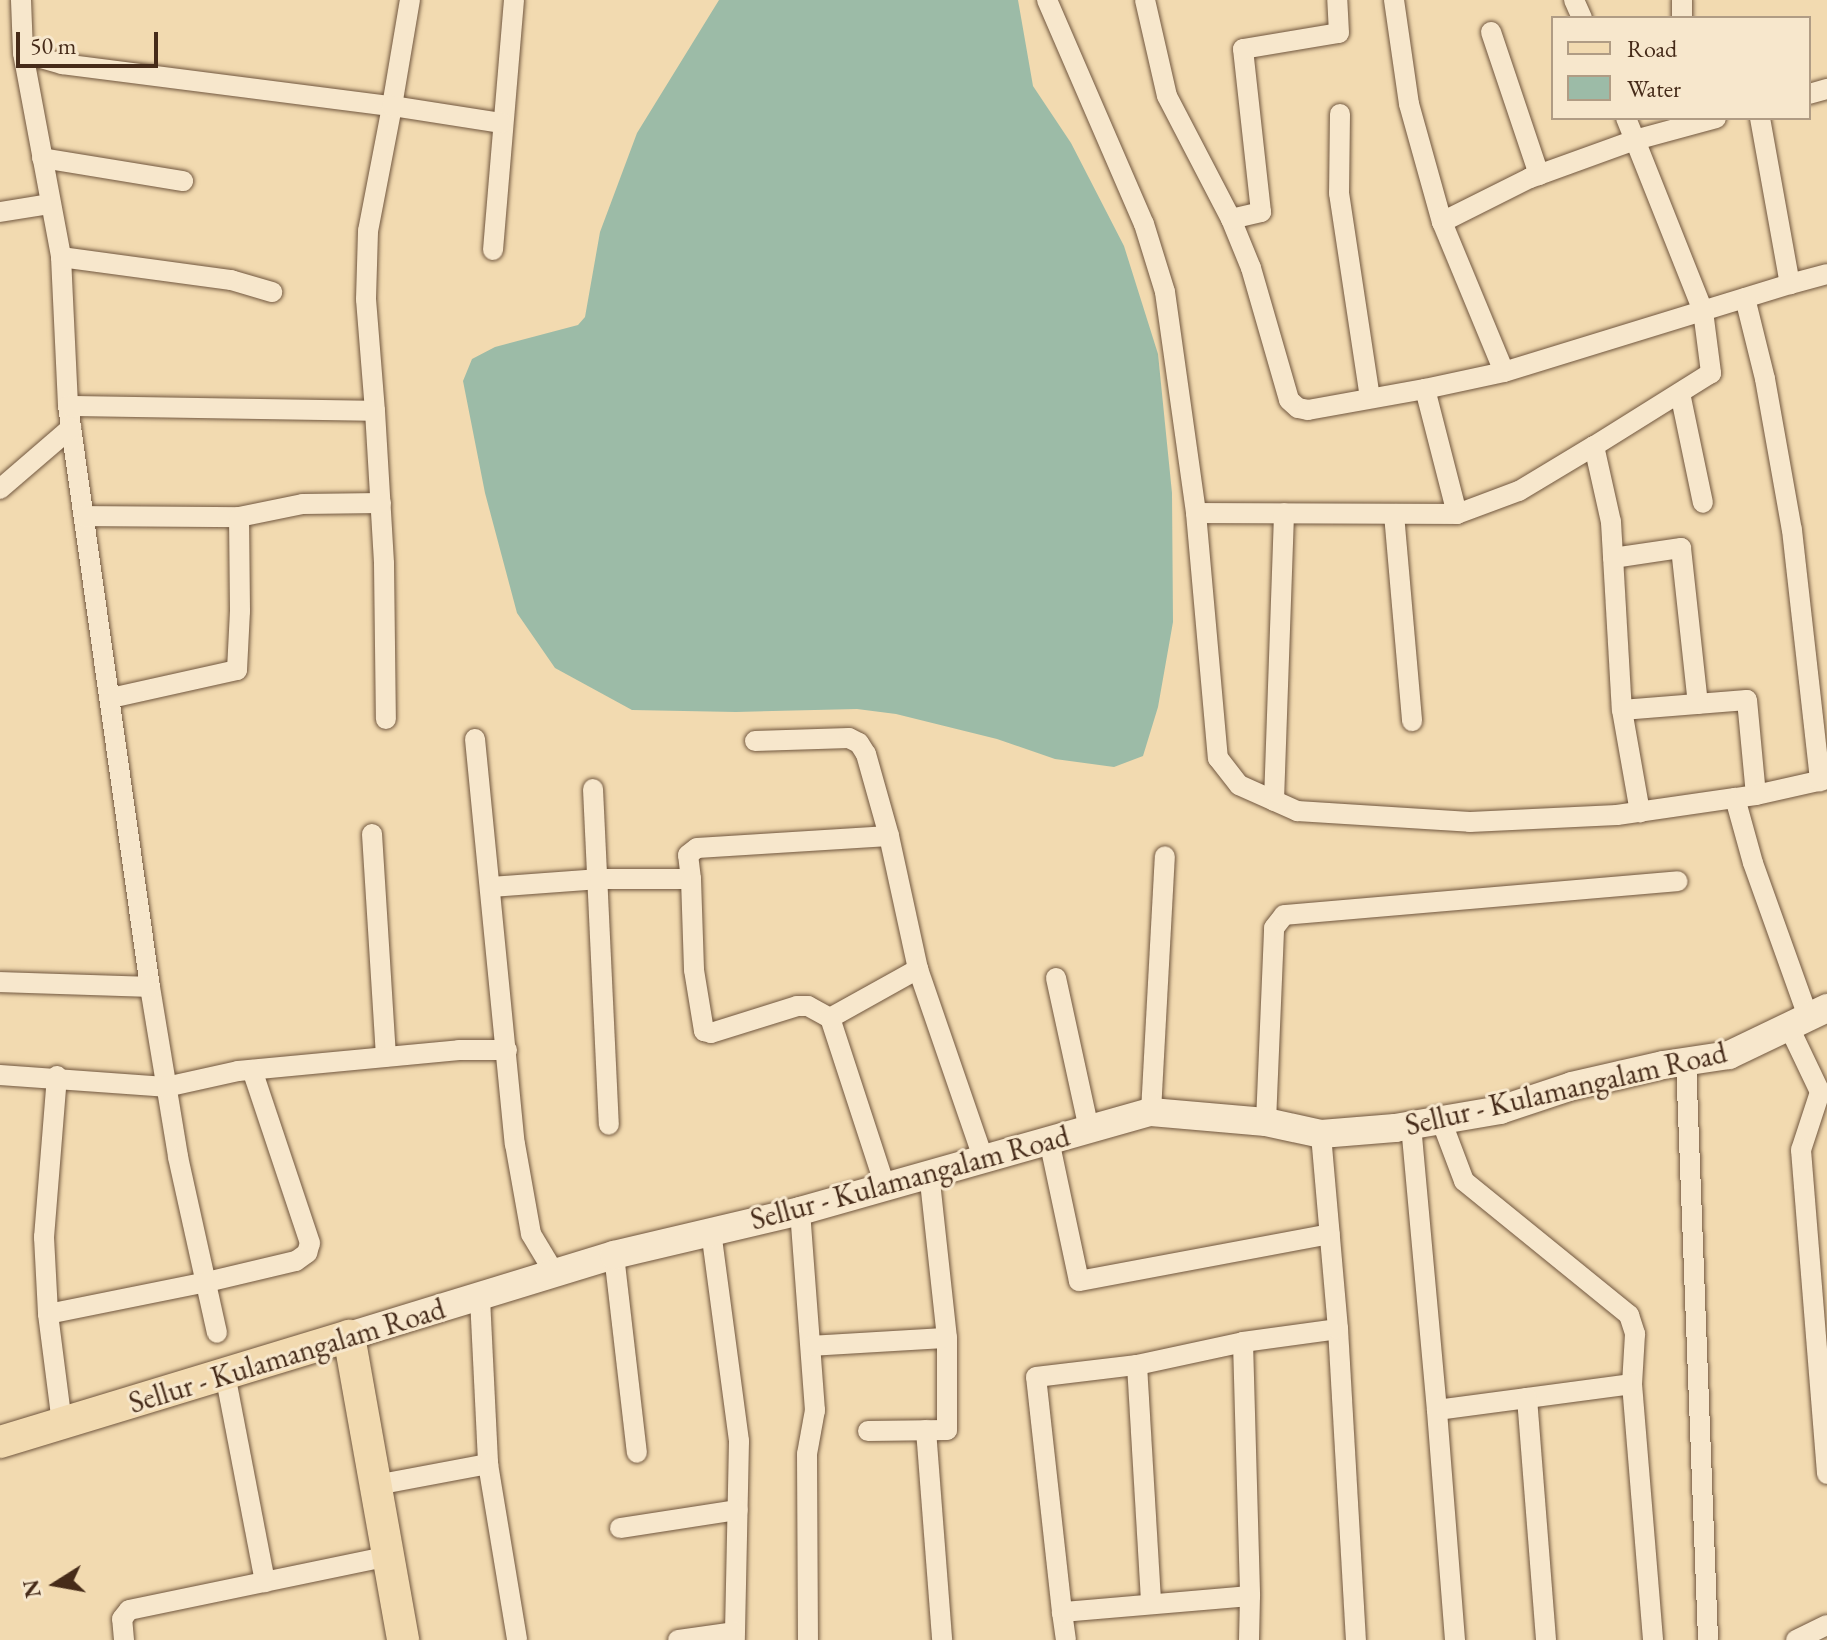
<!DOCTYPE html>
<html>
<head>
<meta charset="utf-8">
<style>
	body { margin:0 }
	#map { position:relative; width:1827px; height:1640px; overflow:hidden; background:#f2dab0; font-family:"EB Garamond",serif }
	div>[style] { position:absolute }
	.water>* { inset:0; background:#9cbba7 }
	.roads { filter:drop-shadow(0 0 2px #71573f) drop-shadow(0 0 2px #71573f) }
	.street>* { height:20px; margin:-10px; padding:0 10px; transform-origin:10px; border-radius:10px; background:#f7e7cc }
	.secondary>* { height:28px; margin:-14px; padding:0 14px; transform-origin:14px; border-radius:14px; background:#f7e7cc }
	.primary>* { height:32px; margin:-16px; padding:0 16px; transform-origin:16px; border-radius:16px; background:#f2dab0 }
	span { translate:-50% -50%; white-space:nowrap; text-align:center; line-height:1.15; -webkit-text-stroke:6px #f7e7cc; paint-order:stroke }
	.street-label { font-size:30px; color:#462b19 }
	.legend { position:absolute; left:1551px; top:16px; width:260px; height:104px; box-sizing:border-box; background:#f7e7cc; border:2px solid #b09c84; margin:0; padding:10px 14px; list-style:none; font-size:24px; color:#462b19 }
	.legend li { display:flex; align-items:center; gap:16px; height:40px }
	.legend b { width:40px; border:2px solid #b09c84 }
	.north { position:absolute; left:16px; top:1544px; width:80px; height:80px; -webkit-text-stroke:6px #f7e7cc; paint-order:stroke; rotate:259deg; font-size:22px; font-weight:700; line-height:32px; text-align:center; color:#462b19 }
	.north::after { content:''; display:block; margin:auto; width:28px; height:36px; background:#462b19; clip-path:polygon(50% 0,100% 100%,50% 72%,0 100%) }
	.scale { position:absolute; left:16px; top:32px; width:142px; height:36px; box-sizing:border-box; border:4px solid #462b19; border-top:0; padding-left:10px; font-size:24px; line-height:28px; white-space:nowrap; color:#462b19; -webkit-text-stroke:6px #f7e7cc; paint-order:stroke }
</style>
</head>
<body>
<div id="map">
	<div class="water">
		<div style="clip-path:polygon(719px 0,1018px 0,1033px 86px,1071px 143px,1124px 246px,1158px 354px,1172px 493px,1173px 622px,1158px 707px,1143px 756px,1114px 767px,1055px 759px,997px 739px,896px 714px,857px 709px,736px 712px,632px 710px,555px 668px,517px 613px,485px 493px,463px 381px,472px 359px,495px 347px,578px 325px,585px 317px,600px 232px,637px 133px)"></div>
	</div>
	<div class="roads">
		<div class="street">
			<div style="left:21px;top:0;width:53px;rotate:87.8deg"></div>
			<div style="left:23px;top:53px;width:208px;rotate:79.4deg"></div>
			<div style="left:61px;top:257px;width:149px;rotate:87.3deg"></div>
			<div style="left:68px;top:406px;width:587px;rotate:81.97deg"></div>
			<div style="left:150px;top:987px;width:172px;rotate:80.6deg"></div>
			<div style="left:178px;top:1157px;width:180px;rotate:77.5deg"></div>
			<div style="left:1047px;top:0;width:244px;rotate:66.6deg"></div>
			<div style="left:1144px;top:224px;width:71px;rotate:72.8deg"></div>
			<div style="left:1165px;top:292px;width:223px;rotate:82deg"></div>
			<div style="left:1145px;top:0;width:98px;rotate:77.1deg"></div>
			<div style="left:1167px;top:96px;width:139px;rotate:62.5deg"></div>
			<div style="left:1231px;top:219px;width:53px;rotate:67.8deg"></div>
			<div style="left:1251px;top:268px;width:137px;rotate:73.9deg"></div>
			<div style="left:1289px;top:400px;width:12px;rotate:42deg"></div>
			<div style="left:1298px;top:408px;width:10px;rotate:11deg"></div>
			<div style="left:1308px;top:410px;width:119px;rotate:-10.2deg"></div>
			<div style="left:1394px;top:0;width:105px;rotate:81.8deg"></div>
			<div style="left:1409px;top:104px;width:123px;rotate:74.4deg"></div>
			<div style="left:1442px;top:222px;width:162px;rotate:67.5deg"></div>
			<div style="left:1574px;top:0;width:20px;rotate:66deg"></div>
			<div style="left:1682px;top:0;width:18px;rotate:90deg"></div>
			<div style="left:1491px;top:32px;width:151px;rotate:71.4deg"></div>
			<div style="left:23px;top:53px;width:41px;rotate:15.8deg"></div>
			<div style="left:62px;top:64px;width:333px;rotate:7.3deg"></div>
			<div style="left:392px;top:106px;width:108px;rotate:-80.4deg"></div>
			<div style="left:1809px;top:94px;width:19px;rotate:-16deg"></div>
			<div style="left:1340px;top:114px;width:79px;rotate:90.7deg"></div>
			<div style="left:1339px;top:193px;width:207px;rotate:81.4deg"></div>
			<div style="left:1626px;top:118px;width:24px;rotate:68deg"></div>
			<div style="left:1635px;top:140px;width:84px;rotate:-15.2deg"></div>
			<div style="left:1760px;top:118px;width:169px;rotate:79.8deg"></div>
			<div style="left:1790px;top:284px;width:38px;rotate:-15deg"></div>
			<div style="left:42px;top:158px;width:143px;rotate:9.3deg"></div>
			<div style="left:0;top:212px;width:51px;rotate:-9.1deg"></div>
			<div style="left:1231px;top:219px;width:31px;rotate:-13deg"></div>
			<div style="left:1261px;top:212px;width:164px;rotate:-96.3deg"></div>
			<div style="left:1243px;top:49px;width:97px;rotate:-9.5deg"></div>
			<div style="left:1339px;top:33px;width:33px;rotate:-93deg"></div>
			<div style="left:1442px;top:222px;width:98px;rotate:-26.6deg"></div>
			<div style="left:1530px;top:178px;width:112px;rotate:-19.9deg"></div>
			<div style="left:1635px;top:140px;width:184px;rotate:68.3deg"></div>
			<div style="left:1703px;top:311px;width:63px;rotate:82.6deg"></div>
			<div style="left:1711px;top:373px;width:138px;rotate:148deg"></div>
			<div style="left:493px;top:250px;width:251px;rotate:-85.2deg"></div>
			<div style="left:61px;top:257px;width:172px;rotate:7.7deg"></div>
			<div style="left:231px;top:280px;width:43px;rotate:16.3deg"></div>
			<div style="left:1790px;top:284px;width:299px;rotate:162.9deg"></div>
			<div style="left:1504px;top:372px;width:81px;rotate:167.9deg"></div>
			<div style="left:1425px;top:389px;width:129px;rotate:75.6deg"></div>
			<div style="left:1457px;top:514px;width:66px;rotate:-20.4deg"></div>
			<div style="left:1519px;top:491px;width:87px;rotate:-31deg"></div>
			<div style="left:1594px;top:446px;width:78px;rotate:77.4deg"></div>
			<div style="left:1611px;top:522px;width:188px;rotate:86.7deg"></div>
			<div style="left:1622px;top:710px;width:125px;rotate:-4.6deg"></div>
			<div style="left:1747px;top:700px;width:95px;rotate:84.6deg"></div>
			<div style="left:1756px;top:795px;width:73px;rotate:-12.7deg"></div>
			<div style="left:1745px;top:298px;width:83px;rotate:76.1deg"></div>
			<div style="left:1765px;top:379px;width:153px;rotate:79.9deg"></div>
			<div style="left:1792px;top:530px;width:253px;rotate:83.6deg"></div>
			<div style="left:1680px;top:393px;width:112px;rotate:78.2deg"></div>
			<div style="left:68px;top:406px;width:307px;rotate:0.9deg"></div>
			<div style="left:375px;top:411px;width:112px;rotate:-94.6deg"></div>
			<div style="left:366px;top:299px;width:68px;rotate:-88.3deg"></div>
			<div style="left:368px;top:231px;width:127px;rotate:-79.1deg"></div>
			<div style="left:392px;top:106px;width:111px;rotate:8.8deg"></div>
			<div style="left:375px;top:411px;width:153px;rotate:86.6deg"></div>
			<div style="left:384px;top:564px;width:155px;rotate:89.3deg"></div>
			<div style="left:0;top:489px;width:94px;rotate:-40.7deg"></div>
			<div style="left:1394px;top:514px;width:208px;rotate:85deg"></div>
			<div style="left:1457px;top:514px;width:261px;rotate:-179.8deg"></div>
			<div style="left:1196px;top:513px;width:246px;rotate:84.9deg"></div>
			<div style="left:1218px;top:758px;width:34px;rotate:52deg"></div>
			<div style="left:1239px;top:785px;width:64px;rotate:24.1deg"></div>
			<div style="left:1297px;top:811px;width:173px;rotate:3.6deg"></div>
			<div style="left:1470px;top:822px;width:147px;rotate:-2.7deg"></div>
			<div style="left:1617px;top:815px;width:140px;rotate:-8.2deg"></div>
			<div style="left:84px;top:516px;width:155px;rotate:0.4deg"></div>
			<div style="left:1613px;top:558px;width:69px;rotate:-8.4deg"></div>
			<div style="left:1681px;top:548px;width:157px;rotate:83.8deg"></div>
			<div style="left:111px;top:698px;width:129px;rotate:-12.5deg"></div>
			<div style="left:237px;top:670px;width:59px;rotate:-87.1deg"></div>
			<div style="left:240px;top:611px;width:94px;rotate:-90.6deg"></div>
			<div style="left:239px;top:517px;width:65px;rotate:-11.5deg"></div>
			<div style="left:303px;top:504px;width:78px;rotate:-0.7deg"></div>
			<div style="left:1622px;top:710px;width:104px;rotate:80deg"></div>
			<div style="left:475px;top:739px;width:407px;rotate:84.4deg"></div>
			<div style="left:515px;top:1144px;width:91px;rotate:79.9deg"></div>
			<div style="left:531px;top:1234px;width:47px;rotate:59deg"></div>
			<div style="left:755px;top:741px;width:94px;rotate:-1.8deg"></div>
			<div style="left:849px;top:738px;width:11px;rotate:27deg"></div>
			<div style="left:859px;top:743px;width:13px;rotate:58deg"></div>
			<div style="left:866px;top:754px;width:85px;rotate:74.3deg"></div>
			<div style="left:889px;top:836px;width:136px;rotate:77.7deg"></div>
			<div style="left:918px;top:969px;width:200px;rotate:71deg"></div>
			<div style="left:593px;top:789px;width:336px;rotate:87.3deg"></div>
			<div style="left:1735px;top:798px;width:67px;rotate:74.5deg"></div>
			<div style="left:1753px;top:863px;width:164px;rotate:70.3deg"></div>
			<div style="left:1274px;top:801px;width:288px;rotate:-88deg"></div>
			<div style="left:372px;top:834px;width:223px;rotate:86.4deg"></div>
			<div style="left:691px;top:879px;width:24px;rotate:-97deg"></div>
			<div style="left:688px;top:855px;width:11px;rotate:-38deg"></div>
			<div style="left:697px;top:848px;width:192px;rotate:-3.6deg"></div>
			<div style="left:491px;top:887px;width:109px;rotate:-4.2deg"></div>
			<div style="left:600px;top:879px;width:91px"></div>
			<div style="left:691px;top:879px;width:91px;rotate:88.1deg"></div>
			<div style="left:694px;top:970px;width:62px;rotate:80.7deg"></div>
			<div style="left:704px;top:1031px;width:7px;rotate:16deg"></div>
			<div style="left:711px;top:1033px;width:90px;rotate:-17.4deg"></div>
			<div style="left:797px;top:1006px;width:11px"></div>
			<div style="left:808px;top:1006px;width:25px;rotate:29deg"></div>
			<div style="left:1056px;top:978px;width:155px;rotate:77.7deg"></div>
			<div style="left:0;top:982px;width:150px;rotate:1.9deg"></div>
			<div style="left:1789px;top:1027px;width:72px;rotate:64.5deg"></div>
			<div style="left:1820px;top:1092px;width:61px;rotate:108.1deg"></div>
			<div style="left:1801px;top:1150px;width:325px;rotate:85.4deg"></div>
			<div style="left:1686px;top:1061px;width:579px;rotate:87.82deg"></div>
			<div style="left:0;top:1075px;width:166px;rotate:4.1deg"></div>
			<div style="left:166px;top:1087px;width:74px;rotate:-12.5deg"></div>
			<div style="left:238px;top:1071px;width:222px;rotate:-5.4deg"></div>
			<div style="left:459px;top:1050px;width:48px"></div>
			<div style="left:57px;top:1076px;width:162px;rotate:94.6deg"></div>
			<div style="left:44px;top:1237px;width:77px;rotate:87deg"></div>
			<div style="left:48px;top:1314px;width:111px;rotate:82.7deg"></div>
			<div style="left:1151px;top:1112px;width:256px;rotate:-86.9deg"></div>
			<div style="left:1441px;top:1120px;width:65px;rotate:69.3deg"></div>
			<div style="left:1464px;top:1181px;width:213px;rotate:39.1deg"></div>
			<div style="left:1629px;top:1315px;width:20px;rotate:72deg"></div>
			<div style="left:1635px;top:1334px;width:50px;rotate:93.4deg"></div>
			<div style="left:1632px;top:1384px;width:257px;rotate:85.3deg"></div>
			<div style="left:1266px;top:1122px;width:194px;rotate:-87.6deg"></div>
			<div style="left:1274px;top:928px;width:16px;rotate:-52deg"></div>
			<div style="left:1284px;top:915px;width:395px;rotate:-4.9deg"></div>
			<div style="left:1411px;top:1125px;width:286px;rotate:84.8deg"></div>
			<div style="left:1049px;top:1140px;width:144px;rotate:78deg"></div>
			<div style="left:1079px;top:1281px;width:255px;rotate:-10.6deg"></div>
			<div style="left:885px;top:1186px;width:177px;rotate:-108.1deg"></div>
			<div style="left:830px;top:1018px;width:101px;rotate:-29.1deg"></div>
			<div style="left:800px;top:1211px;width:200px;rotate:85.7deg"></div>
			<div style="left:815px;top:1410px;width:45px;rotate:100.3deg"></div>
			<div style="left:807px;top:1454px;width:186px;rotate:89.7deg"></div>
			<div style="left:711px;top:1231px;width:212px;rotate:82.4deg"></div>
			<div style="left:739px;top:1441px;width:199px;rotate:91.2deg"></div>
			<div style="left:614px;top:1255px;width:199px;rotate:83.4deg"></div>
			<div style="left:480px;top:1298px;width:166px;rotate:87.2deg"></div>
			<div style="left:48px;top:1314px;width:162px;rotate:-11.4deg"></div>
			<div style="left:207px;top:1282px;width:91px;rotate:-13.3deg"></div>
			<div style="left:296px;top:1261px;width:14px;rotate:-36deg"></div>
			<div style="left:307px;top:1253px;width:10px;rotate:-73deg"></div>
			<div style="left:310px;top:1243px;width:182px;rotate:-108.5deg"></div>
			<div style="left:1338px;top:1329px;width:312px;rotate:86.7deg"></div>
			<div style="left:1243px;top:1342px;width:254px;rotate:88.4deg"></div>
			<div style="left:811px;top:1346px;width:136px;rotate:-3.4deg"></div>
			<div style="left:1137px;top:1365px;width:239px;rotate:86.6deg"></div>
			<div style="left:225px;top:1374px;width:212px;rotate:79.1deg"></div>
			<div style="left:1527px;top:1398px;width:106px;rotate:-7.6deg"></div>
			<div style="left:926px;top:1430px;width:211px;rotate:85.6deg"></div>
			<div style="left:868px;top:1431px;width:79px;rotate:-0.7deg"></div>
			<div style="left:947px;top:1430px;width:92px;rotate:-90deg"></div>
			<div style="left:947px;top:1338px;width:167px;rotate:-96.2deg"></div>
			<div style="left:376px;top:1485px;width:114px;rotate:-10.6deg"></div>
			<div style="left:488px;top:1464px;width:178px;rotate:80.6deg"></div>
			<div style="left:620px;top:1528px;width:119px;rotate:-8.7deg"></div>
			<div style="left:1062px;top:1612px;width:28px;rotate:82deg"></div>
			<div style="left:124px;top:1640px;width:21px;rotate:-95deg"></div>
			<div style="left:122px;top:1619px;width:11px;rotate:-52deg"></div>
			<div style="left:129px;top:1610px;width:266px;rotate:-11.7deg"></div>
			<div style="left:678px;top:1640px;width:57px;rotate:-8.1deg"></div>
			<div style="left:1249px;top:1640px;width:44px;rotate:-88.7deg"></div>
			<div style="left:1250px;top:1596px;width:189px;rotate:175.1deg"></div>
			<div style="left:1062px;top:1612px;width:236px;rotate:-96.3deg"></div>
			<div style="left:1036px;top:1377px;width:102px;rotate:-6.8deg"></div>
			<div style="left:1137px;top:1365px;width:108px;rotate:-12.2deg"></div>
			<div style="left:1243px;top:1342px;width:96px;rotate:-7.8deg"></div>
			<div style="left:1338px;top:1329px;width:196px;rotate:-95deg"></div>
			<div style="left:1455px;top:1640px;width:231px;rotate:-94.5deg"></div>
			<div style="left:1437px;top:1410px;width:91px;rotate:-7.6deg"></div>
			<div style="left:1527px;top:1398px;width:243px;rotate:85.5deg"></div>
			<div style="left:1796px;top:1640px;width:34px;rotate:-26deg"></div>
		</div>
		<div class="secondary">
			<div style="left:349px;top:1336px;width:277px;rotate:-17deg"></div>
			<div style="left:614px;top:1255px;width:191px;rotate:-13.3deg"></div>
			<div style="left:800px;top:1211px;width:365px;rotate:-15.8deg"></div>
			<div style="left:1151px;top:1112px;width:115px;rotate:5deg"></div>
			<div style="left:1266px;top:1122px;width:56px;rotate:12.3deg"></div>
			<div style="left:1321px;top:1134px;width:74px;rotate:-4.6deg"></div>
			<div style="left:1395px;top:1128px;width:107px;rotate:-9.7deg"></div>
			<div style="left:1500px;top:1110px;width:76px;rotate:-18.4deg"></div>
			<div style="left:1572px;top:1086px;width:93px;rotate:-13deg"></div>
			<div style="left:1663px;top:1065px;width:67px;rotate:-8.6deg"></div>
			<div style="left:1729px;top:1055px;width:109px;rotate:-25.6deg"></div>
		</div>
		<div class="primary">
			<div style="left:0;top:1442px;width:365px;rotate:-16.9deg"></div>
			<div style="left:349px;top:1336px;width:309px;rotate:79.9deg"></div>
		</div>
	</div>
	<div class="street-label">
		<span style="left:1566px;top:1089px;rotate:-13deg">Sellur - Kulamangalam Road</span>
		<span style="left:910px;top:1178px;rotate:-15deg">Sellur - Kulamangalam Road</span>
		<span style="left:287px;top:1356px;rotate:-17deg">Sellur - Kulamangalam Road</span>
	</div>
	<ul class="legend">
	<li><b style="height:10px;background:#f2dab0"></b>Road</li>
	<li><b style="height:22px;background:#9cbba7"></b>Water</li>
	</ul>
	<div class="north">N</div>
	<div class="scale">50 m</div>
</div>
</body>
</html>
